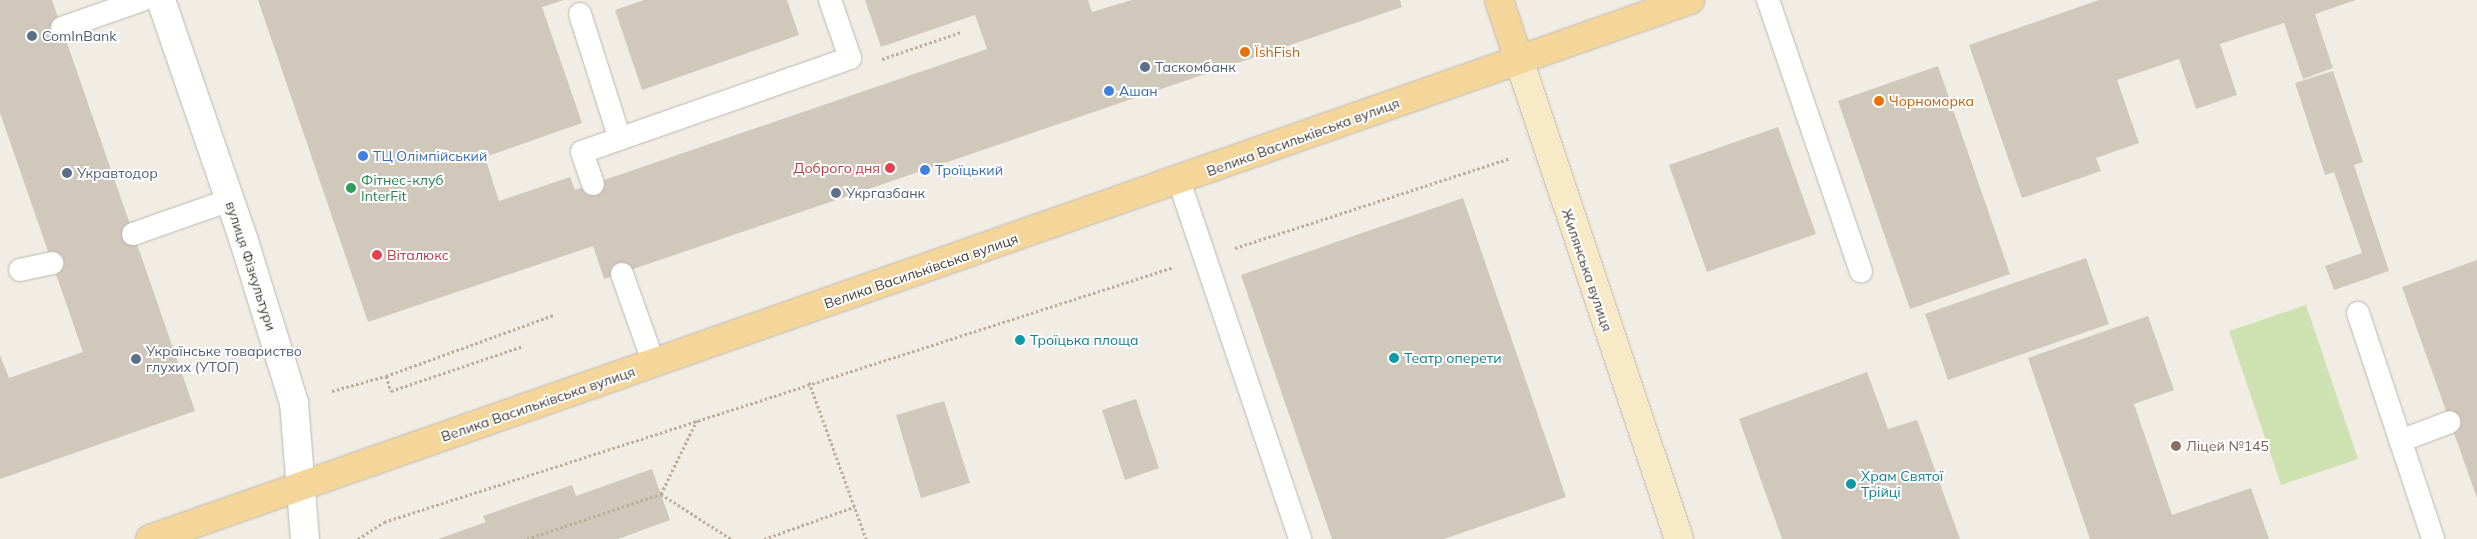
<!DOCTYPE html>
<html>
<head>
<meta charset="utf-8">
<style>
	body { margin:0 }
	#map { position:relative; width:2477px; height:539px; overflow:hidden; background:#f1ede5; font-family:Mulish,sans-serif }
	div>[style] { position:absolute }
	.green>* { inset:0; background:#cee1b1 }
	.building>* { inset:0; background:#d1c8bc }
	.path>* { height:3px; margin-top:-1.5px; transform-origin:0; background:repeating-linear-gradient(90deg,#bbae9b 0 2.5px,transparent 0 5px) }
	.roads { filter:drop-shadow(0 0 1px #beb7ac) drop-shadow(0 0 1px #beb7ac) }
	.lane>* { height:22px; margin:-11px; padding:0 11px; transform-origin:11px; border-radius:11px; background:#fff }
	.street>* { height:28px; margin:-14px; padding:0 14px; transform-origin:14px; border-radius:14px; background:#fff }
	.secondary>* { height:28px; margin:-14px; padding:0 14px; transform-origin:14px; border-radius:14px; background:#f9eac7 }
	.primary>* { height:28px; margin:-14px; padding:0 14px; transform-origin:14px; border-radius:14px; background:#f4d69b }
	.dots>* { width:14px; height:14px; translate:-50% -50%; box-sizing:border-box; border:2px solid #fff; border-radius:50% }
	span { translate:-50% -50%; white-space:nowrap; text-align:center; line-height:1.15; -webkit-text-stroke:4px #fff; paint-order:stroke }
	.service-label { font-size:14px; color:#4e5e75 }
	.left { translate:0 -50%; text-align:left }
	.food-label { font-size:14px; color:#c56008 }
	.shop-label { font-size:14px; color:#366cbe }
	.street-label { font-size:14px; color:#423d35 }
	.health-label { font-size:14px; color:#be3a42 }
	.right { translate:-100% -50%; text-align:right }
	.leisure-label { font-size:14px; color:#27864d }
	.culture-label { font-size:14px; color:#0d838f }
	.education-label { font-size:14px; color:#785e54 }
</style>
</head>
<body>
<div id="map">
	<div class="green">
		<div style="clip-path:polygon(2306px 305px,2358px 459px,2281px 485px,2229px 331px)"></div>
	</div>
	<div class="building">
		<div style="clip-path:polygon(0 0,52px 0,195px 411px,0 479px,0 355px,9px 378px,83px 352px,0 113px)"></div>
		<div style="clip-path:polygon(258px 0,564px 0,542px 7px,582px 123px,485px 157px,499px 201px,570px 177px,575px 190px,987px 49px,975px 15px,881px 47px,865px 0,1088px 0,1092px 12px,1132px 0,1400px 0,1402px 7px,604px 279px,593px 246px,368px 322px)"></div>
		<div style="clip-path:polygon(644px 0,787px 0,799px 35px,642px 90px,615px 10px)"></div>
		<div style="clip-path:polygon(2099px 0,2356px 0,2315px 14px,2333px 68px,2303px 79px,2284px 23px,2220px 44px,2237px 95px,2196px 109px,2179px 59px,2117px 80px,2139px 143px,2096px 158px,2101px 171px,2022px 198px,1969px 45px)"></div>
		<div style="clip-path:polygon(1938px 66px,2010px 274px,1910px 309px,1838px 101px)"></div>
		<div style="clip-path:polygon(2333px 71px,2363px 162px,2354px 165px,2389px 271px,2334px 290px,2325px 266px,2362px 253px,2334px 172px,2325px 175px,2295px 83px)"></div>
		<div style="clip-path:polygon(1778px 127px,1816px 234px,1707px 272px,1669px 165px)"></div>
		<div style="clip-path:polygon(1463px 198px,1566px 497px,1444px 539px,1332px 539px,1241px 275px)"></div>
		<div style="clip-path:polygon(2086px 258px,2109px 324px,1948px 380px,1925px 314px)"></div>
		<div style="clip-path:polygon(2477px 260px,2477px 498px,2402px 287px)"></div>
		<div style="clip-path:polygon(2148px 316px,2174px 390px,2134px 404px,2172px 515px,2251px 488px,2269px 539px,2090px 539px,2028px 358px)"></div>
		<div style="clip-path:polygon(1867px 372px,1888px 429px,1917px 420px,1960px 539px,1782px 539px,1739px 419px)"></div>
		<div style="clip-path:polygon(1136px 399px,1159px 468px,1125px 480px,1102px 410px)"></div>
		<div style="clip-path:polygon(944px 401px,970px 483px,921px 498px,896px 415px)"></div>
		<div style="clip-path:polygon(652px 469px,670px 520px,618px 539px,438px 539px,486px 522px,483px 516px,572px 485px,576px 496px)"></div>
	</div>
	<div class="path">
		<div style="left:882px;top:59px;width:83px;rotate:-18.9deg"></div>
		<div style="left:1235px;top:248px;width:289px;rotate:-18.1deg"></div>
		<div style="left:386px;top:376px;width:179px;rotate:-20deg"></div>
		<div style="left:809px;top:382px;width:167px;rotate:70deg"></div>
		<div style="left:332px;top:391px;width:56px;rotate:-15.5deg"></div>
		<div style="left:386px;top:376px;width:16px;rotate:72deg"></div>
		<div style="left:391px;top:391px;width:139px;rotate:-18.8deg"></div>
		<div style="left:661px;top:494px;width:83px;rotate:32.7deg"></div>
		<div style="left:358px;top:539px;width:31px;rotate:-33deg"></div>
		<div style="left:384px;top:522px;width:830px;rotate:-17.89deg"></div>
		<div style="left:527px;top:539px;width:141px;rotate:-18.6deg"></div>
		<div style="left:661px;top:494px;width:82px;rotate:-64.1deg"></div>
		<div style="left:764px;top:539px;width:96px;rotate:-19.6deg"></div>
	</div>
	<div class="roads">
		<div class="lane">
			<div style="left:1768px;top:0;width:287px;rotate:71.1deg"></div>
			<div style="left:580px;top:14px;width:131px;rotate:72.3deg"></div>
			<div style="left:62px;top:28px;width:85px;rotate:-19.3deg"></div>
			<div style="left:1179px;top:181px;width:378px;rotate:71.3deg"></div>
			<div style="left:593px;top:184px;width:34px;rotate:-109deg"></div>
			<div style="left:582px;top:152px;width:284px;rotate:-19.3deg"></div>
			<div style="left:850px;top:58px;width:61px;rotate:-109deg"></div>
			<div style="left:133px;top:234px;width:103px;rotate:-19.3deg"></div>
			<div style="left:20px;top:270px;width:33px;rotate:-12deg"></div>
			<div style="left:622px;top:274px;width:96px;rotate:70.4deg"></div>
			<div style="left:2358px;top:313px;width:238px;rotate:71.6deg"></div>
			<div style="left:2400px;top:441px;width:53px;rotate:-20.8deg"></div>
		</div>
		<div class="street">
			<div style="left:161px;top:0;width:252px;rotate:71deg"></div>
			<div style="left:243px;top:238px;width:173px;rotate:72.8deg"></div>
			<div style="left:294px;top:403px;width:136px;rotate:85.4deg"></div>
		</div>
		<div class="secondary">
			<div style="left:1519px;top:60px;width:505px;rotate:71.53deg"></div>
		</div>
		<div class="primary">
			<div style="left:1499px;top:0;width:63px;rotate:71.6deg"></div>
			<div style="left:150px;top:539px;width:1632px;rotate:-19.29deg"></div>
		</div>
	</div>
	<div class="dots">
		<div style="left:32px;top:36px;background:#5c6f8a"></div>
		<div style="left:1245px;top:52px;background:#e8710a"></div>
		<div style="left:1145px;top:67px;background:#5c6f8a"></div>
		<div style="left:1109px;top:91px;background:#3f7fe0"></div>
		<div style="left:1879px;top:101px;background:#e8710a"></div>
		<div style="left:363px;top:156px;background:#3f7fe0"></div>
		<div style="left:890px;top:168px;background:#e0444e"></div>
		<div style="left:925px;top:170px;background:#3f7fe0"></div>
		<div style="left:67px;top:173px;background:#5c6f8a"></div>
		<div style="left:351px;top:188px;background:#2e9e5b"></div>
		<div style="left:836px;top:193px;background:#5c6f8a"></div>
		<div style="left:377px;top:255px;background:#e0444e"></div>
		<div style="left:1020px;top:340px;background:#0f9aa8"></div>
		<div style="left:1394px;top:358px;background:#0f9aa8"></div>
		<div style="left:136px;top:359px;background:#5c6f8a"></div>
		<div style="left:2176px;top:446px;background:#8d6e63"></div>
		<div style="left:1851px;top:484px;background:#0f9aa8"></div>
	</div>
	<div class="service-label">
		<span class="left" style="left:42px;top:36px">ComInBank</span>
		<span class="left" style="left:1155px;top:67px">Таскомбанк</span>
		<span class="left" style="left:77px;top:173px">Укравтодор</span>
		<span class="left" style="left:846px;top:193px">Укргазбанк</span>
		<span class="left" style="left:146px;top:359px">Українське товариство<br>глухих (УТОГ)</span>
	</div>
	<div class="food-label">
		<span class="left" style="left:1255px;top:52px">ÏshFish</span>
		<span class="left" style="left:1889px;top:101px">Чорноморка</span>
	</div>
	<div class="shop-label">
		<span class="left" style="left:1119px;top:91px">Ашан</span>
		<span class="left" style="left:373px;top:156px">ТЦ Олімпійський</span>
		<span class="left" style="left:935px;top:170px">Троїцький</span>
	</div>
	<div class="street-label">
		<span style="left:1303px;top:137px;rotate:-20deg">Велика Васильківська вулиця</span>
		<span style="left:251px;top:266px;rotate:72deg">вулиця Фізкультури</span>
		<span style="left:1587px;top:270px;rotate:71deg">Жилянська вулиця</span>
		<span style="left:921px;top:271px;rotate:-19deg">Велика Васильківська вулиця</span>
		<span style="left:538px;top:404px;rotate:-19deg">Велика Васильківська вулиця</span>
	</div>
	<div class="health-label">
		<span class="right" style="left:880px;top:168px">Доброго дня</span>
		<span class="left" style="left:387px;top:255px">Віталюкс</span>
	</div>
	<div class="leisure-label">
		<span class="left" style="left:361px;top:188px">Фітнес-клуб<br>InterFit</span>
	</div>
	<div class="culture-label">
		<span class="left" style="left:1030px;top:340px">Троїцька площа</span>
		<span class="left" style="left:1404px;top:358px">Театр оперети</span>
		<span class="left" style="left:1861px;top:484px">Храм Святої<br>Трійці</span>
	</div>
	<div class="education-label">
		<span class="left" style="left:2186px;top:446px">Ліцей №145</span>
	</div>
</div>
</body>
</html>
